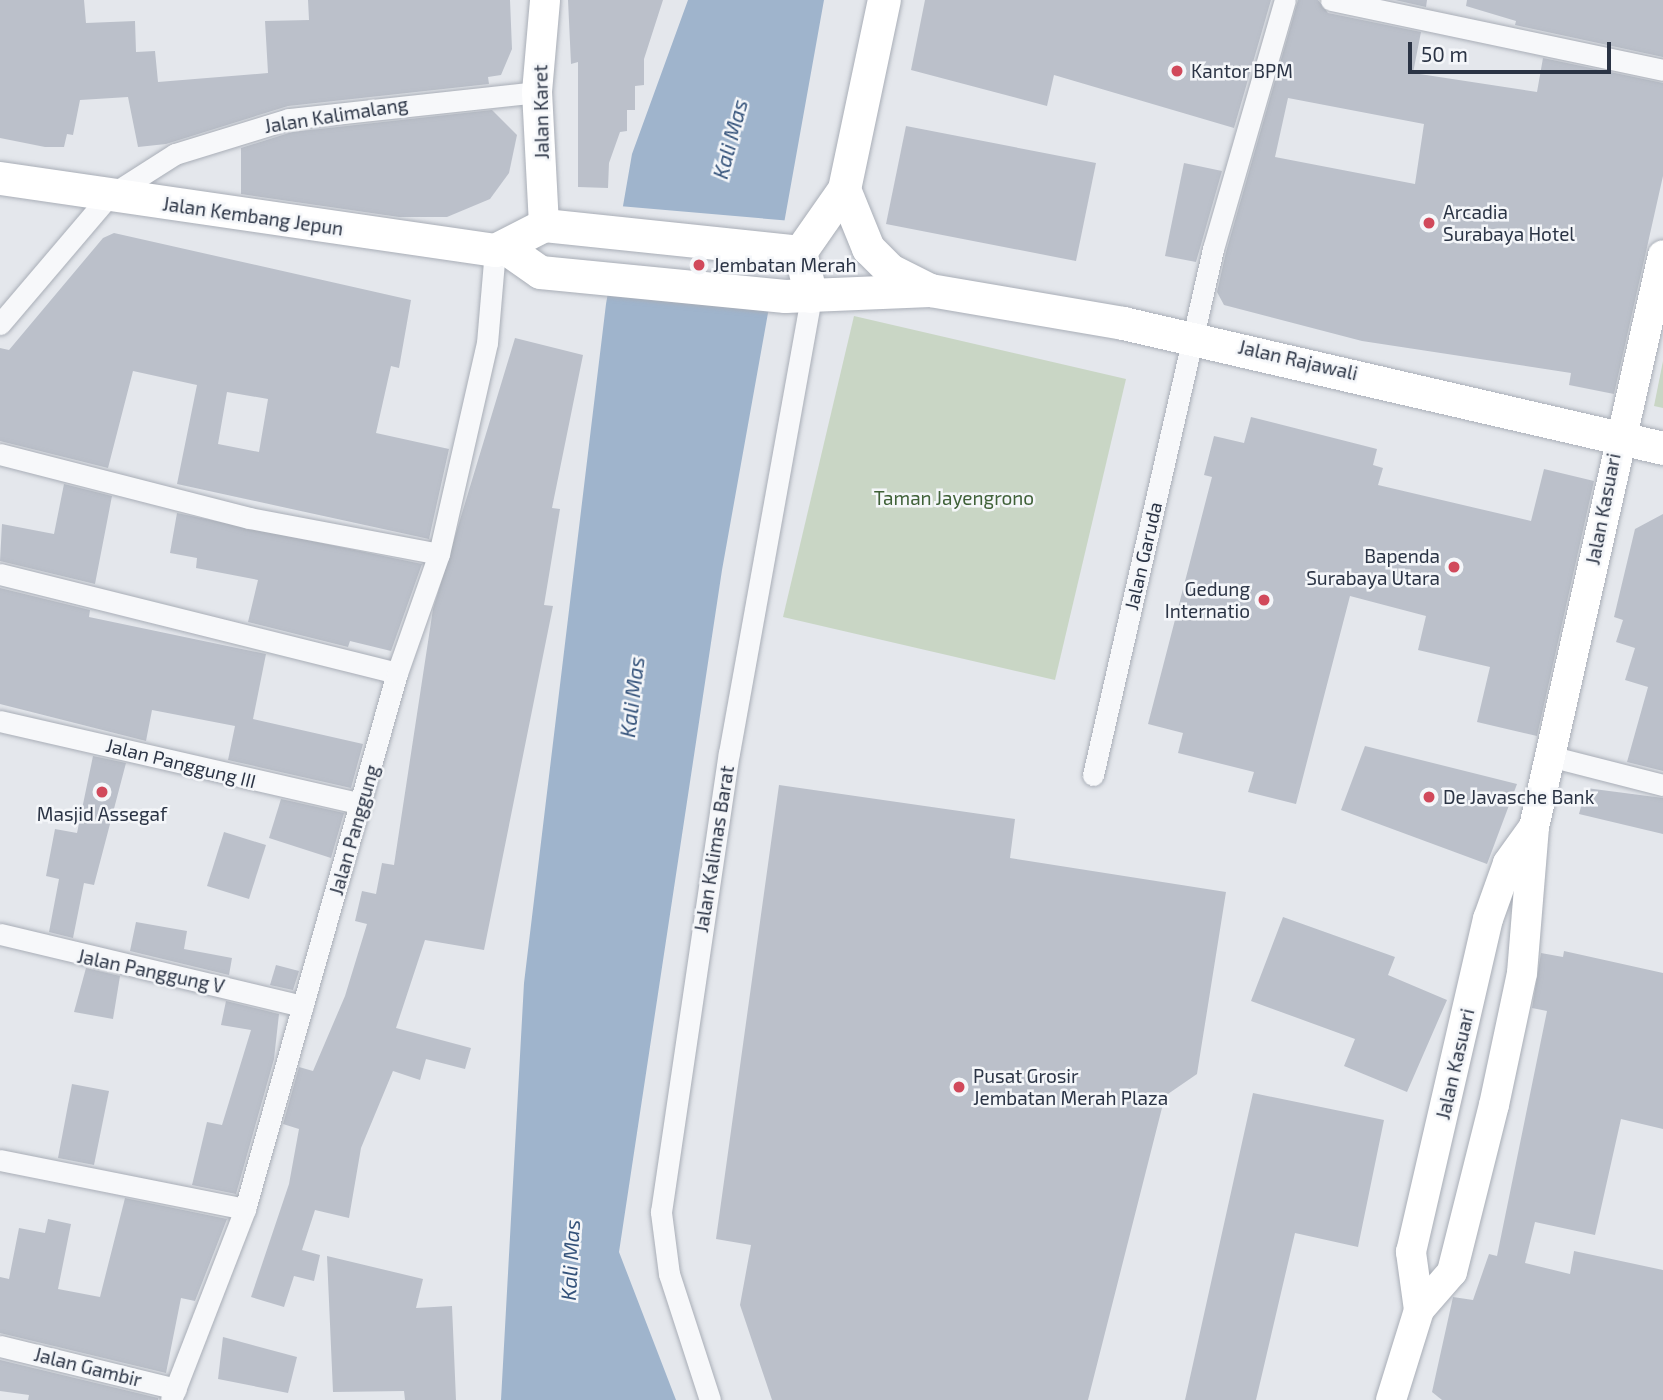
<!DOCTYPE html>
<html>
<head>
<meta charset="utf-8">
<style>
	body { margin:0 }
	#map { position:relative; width:1663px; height:1400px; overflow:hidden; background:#e4e7ec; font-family:"Exo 2",sans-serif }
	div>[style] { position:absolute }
	.green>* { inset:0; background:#c9d6c5 }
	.water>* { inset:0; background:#9fb4cc }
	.pier>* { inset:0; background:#e4e7ec }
	.building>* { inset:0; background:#bbc0ca }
	.roads { filter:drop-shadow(0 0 2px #a9aeb7) drop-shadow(0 0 2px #a9aeb7) }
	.street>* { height:21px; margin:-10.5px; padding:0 10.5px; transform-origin:10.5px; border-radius:10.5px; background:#f7f8fa }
	.secondary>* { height:30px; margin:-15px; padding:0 15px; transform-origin:15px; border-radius:15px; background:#fff }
	.primary>* { height:33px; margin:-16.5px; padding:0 16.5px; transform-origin:16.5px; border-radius:16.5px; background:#fff }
	.dots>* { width:19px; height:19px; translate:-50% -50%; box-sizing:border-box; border:4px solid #f4f6f9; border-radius:50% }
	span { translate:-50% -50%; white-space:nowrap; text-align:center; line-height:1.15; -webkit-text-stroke:5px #f4f6f9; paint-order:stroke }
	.poi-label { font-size:19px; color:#2b3445 }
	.left { translate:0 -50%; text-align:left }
	.right { translate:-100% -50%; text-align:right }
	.street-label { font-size:19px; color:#2b3445 }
	.park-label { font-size:19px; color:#3f6138 }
	.water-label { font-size:21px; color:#34527a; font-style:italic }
	.scale { position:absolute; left:1408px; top:42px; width:203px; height:32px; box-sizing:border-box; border:4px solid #2b3445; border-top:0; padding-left:9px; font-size:21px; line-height:24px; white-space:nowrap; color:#2b3445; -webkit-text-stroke:5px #f4f6f9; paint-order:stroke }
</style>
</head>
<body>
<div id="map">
	<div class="green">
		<div style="clip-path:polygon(854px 316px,1126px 379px,1055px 680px,783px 617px)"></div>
		<div style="clip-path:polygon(1663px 361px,1663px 408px,1654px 406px)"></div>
	</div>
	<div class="water">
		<div style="clip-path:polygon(688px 0,824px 0,722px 570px,619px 1252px,676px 1400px,501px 1400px,524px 983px,606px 304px,632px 154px)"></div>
	</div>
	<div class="pier">
		<div style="clip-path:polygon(619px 206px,792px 221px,776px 312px,607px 295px)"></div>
	</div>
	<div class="building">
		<div style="clip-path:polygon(0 0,84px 0,86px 23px,135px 21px,136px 52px,155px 51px,158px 82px,268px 73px,265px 21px,309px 20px,308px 0,510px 0,512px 49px,501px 75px,488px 77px,489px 84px,288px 106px,166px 144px,138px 147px,128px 97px,80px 100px,73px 135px,67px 134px,64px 147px,45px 147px,0 138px)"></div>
		<div style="clip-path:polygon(568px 0,663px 0,644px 59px,644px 85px,635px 86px,635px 110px,627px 110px,627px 131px,620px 132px,609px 163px,608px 188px,578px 187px,578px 62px,571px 64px)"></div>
		<div style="clip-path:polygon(925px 0,1271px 0,1234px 128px,1054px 75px,1047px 106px,911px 70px)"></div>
		<div style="clip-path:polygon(evenodd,1298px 0,1318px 0,1328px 13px,1421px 32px,1413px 73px,1537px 92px,1543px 58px,1663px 83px,1663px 176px,1614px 394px,1569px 385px,1571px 373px,1362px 341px,1224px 305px,1217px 292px,1226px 252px,1298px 0,1288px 98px,1424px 124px,1415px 184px,1275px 157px,1288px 98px)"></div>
		<div style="clip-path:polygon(1395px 0,1427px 0,1426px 7px)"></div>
		<div style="clip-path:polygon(1467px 0,1663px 0,1663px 57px,1515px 25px,1516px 21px,1466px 6px)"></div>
		<div style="clip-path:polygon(492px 110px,517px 135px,509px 173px,490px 199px,447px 217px,399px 217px,241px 194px,241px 148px,292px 132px)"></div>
		<div style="clip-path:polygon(906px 126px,1096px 163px,1076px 261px,886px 224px)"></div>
		<div style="clip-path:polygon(1184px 163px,1222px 171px,1196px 262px,1165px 256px)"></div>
		<div style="clip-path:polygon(evenodd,114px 233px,411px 300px,399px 368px,391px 366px,376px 433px,449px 449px,429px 539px,177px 484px,197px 385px,133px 371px,108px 468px,0 441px,0 348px,9px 350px,103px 238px,114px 233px,227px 392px,268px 399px,259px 452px,218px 444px,227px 392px)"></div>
		<div style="clip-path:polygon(515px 338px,583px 355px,552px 508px,560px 509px,544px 605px,553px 606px,484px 950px,425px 940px,396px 1028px,471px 1048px,465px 1069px,426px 1059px,420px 1080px,393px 1071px,361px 1148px,349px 1218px,315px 1210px,302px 1250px,320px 1255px,314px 1281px,294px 1276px,284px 1307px,251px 1297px,289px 1184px,299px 1129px,283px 1124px,299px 1067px,313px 1071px,345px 996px,367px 924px,355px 921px,362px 891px,376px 894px,382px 863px,394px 865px,433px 609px)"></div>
		<div style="clip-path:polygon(1251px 417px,1377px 449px,1373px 465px,1383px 468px,1378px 485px,1531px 521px,1544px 469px,1594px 481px,1537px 736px,1477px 722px,1490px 667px,1418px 650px,1426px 616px,1350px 596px,1296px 804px,1248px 792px,1254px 772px,1178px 753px,1183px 733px,1148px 724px,1212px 477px,1204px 475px,1214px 436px,1244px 443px)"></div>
		<div style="clip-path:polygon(64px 484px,112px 496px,95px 584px,0 561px,2px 524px,54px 534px)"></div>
		<div style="clip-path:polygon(177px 513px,422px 564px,391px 651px,350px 641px,348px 647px,248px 622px,258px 580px,196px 568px,197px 558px,170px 553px)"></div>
		<div style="clip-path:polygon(1663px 514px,1663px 771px,1627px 762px,1648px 687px,1625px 680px,1635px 648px,1616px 642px,1623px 620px,1614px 617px,1635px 529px)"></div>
		<div style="clip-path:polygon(0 588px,90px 610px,89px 617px,266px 654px,253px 719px,363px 744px,351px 788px,228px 760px,235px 726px,152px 710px,146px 741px,0 704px)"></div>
		<div style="clip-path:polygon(1365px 746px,1517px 784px,1487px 864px,1341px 810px)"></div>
		<div style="clip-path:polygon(93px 756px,126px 763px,94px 885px,84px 883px,73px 938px,49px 932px,59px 879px,46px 876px,55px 829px,77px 833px)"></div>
		<div style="clip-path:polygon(779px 785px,1015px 819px,1010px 858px,1226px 892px,1197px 1074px,1165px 1096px,1088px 1400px,772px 1400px,740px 1305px,751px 1245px,716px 1239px)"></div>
		<div style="clip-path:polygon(1586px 788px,1663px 798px,1663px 834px,1579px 814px)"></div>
		<div style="clip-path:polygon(281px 799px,344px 813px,331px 858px,269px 838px)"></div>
		<div style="clip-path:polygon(224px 832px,266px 845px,249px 899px,207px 886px)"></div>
		<div style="clip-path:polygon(1283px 917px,1395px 957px,1388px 975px,1447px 1000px,1407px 1092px,1344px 1066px,1355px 1039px,1251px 1001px)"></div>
		<div style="clip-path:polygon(136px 922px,187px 931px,184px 949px,232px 958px,229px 975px,130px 951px)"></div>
		<div style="clip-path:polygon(1564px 951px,1663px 973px,1663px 1129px,1621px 1119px,1595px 1235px,1535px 1222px,1525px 1263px,1570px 1274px,1574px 1251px,1663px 1270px,1663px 1400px,1442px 1400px,1432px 1392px,1453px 1297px,1473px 1300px,1489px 1254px,1497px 1256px,1547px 1011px,1532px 1008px,1541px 953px,1563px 957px)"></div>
		<div style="clip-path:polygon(276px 965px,299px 971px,293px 990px,270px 985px)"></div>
		<div style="clip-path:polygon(86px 968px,120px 976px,113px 1019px,74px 1012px)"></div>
		<div style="clip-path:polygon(226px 1001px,279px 1014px,274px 1059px,236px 1194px,192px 1185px,207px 1122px,222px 1125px,251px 1030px,221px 1025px)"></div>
		<div style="clip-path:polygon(72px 1084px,109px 1091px,94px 1165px,58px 1158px)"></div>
		<div style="clip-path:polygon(1253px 1093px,1384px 1120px,1358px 1247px,1295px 1233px,1256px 1400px,1185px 1400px)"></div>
		<div style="clip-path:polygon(125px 1198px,227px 1219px,195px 1301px,181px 1298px,166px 1373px,0 1333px,0 1277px,9px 1279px,19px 1228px,45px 1233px,48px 1219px,71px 1224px,58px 1289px,100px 1297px)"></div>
		<div style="clip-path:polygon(327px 1256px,423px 1279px,416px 1308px,452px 1306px,456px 1400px,405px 1400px,404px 1391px,333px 1392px)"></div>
		<div style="clip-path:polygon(223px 1337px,297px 1357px,288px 1393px,218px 1379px)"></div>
		<div style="clip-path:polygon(0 1360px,158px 1398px,158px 1400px,28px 1400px,29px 1395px,0 1391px)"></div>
	</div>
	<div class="roads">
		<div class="street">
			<div style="left:1331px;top:0;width:339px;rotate:11.9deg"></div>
			<div style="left:0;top:324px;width:168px;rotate:-49.6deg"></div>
			<div style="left:109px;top:196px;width:78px;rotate:-32.5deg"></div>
			<div style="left:175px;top:154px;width:119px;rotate:-17.1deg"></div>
			<div style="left:289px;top:119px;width:249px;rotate:-6.2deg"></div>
			<div style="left:0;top:454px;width:257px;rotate:14.4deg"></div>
			<div style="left:249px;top:518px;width:193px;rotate:10.7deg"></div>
			<div style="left:0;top:574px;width:409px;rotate:14deg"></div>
			<div style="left:0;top:721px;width:370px;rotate:12.9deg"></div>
			<div style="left:1553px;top:757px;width:114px;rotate:14.3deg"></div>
			<div style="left:1093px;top:775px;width:540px;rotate:-77.15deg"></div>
			<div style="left:1213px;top:249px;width:259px;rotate:-73.9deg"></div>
			<div style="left:0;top:934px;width:311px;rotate:13.4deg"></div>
			<div style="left:0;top:1160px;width:250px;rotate:11.3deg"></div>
			<div style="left:0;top:1346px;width:181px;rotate:13.7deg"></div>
			<div style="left:171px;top:1400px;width:205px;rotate:-68.8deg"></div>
			<div style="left:245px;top:1209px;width:557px;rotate:-74.17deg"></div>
			<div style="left:397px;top:673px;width:126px;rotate:-70.6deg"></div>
			<div style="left:439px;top:554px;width:216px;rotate:-77.2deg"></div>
			<div style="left:487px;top:343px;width:93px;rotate:-85.1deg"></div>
			<div style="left:710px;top:1400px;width:133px;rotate:-108deg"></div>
			<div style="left:669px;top:1274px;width:63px;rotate:-97.4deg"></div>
			<div style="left:661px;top:1212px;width:464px;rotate:-81.6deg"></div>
			<div style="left:729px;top:753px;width:464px;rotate:-79.8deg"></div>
		</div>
		<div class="secondary">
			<div style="left:544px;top:225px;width:133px;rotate:-93deg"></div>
			<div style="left:537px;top:92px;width:92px;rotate:-85deg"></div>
			<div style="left:1419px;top:1310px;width:59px;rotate:-97.9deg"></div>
			<div style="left:1411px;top:1252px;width:342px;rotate:-77deg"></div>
			<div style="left:1488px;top:919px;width:59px;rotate:-70.3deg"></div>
			<div style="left:1508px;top:863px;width:44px;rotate:-54.2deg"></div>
			<div style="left:1391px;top:1400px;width:94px;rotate:-72.7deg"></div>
			<div style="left:1419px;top:1310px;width:50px;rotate:-49deg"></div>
			<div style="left:1452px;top:1272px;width:172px;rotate:-75.9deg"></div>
			<div style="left:1494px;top:1105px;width:135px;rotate:-78deg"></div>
			<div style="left:1522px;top:973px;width:146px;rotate:-85.3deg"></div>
			<div style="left:1534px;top:827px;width:586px;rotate:-77.29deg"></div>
		</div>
		<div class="primary">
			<div style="left:0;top:178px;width:500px;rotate:8.28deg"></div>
			<div style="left:495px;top:250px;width:55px;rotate:-27deg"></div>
			<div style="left:544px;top:225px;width:248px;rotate:6deg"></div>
			<div style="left:844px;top:189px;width:64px;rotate:67.9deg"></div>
			<div style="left:868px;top:248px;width:31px;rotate:45deg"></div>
			<div style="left:890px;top:270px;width:45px;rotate:26.6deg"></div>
			<div style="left:507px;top:249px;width:40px;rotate:34.9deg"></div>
			<div style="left:540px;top:272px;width:246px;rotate:5.6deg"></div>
			<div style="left:785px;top:296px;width:145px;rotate:-2.4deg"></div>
			<div style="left:930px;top:290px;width:196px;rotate:9.7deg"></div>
			<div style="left:1123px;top:323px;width:554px;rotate:13.03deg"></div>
			<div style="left:811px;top:296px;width:45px;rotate:-104deg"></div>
			<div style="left:800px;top:252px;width:77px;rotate:-55.1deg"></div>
			<div style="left:844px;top:189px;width:193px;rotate:-78.1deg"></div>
		</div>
	</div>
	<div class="dots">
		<div style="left:1177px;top:71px;background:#d1495b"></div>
		<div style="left:1429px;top:223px;background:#d1495b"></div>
		<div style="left:699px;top:265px;background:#d1495b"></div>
		<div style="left:1454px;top:567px;background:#d1495b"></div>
		<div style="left:1264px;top:600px;background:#d1495b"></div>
		<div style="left:102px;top:792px;background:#d1495b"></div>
		<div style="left:1429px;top:797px;background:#d1495b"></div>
		<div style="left:959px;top:1087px;background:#d1495b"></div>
	</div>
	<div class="poi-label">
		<span class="left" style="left:1191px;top:71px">Kantor BPM</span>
		<span class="left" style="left:1443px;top:223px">Arcadia<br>Surabaya Hotel</span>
		<span class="left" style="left:713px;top:265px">Jembatan Merah</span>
		<span class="right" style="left:1440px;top:567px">Bapenda<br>Surabaya Utara</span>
		<span class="right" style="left:1250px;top:600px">Gedung<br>Internatio</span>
		<span class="left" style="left:1443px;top:797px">De Javasche Bank</span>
		<span style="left:102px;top:814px">Masjid Assegaf</span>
		<span class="left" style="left:973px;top:1087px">Pusat Grosir<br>Jembatan Merah Plaza</span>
	</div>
	<div class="street-label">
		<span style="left:541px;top:112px;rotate:-91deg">Jalan Karet</span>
		<span style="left:336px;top:115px;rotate:-9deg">Jalan Kalimalang</span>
		<span style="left:253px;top:216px;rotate:8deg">Jalan Kembang Jepun</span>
		<span style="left:1298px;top:360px;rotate:13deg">Jalan Rajawali</span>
		<span style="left:1603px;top:509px;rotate:-79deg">Jalan Kasuari</span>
		<span style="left:1143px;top:556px;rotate:-77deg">Jalan Garuda</span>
		<span style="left:181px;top:763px;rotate:14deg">Jalan Panggung III</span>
		<span style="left:354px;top:830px;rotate:-74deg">Jalan Panggung</span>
		<span style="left:714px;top:849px;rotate:-81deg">Jalan Kalimas Barat</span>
		<span style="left:151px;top:971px;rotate:12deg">Jalan Panggung V</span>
		<span style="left:1455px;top:1064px;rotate:-77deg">Jalan Kasuari</span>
		<span style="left:88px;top:1367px;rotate:14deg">Jalan Gambir</span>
	</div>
	<div class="park-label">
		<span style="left:954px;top:498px">Taman Jayengrono</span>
	</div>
	<div class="water-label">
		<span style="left:730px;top:139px;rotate:-75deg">Kali Mas</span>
		<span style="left:632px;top:697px;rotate:-83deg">Kali Mas</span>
		<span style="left:570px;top:1260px;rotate:-87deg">Kali Mas</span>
	</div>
	<div class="scale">50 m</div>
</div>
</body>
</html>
